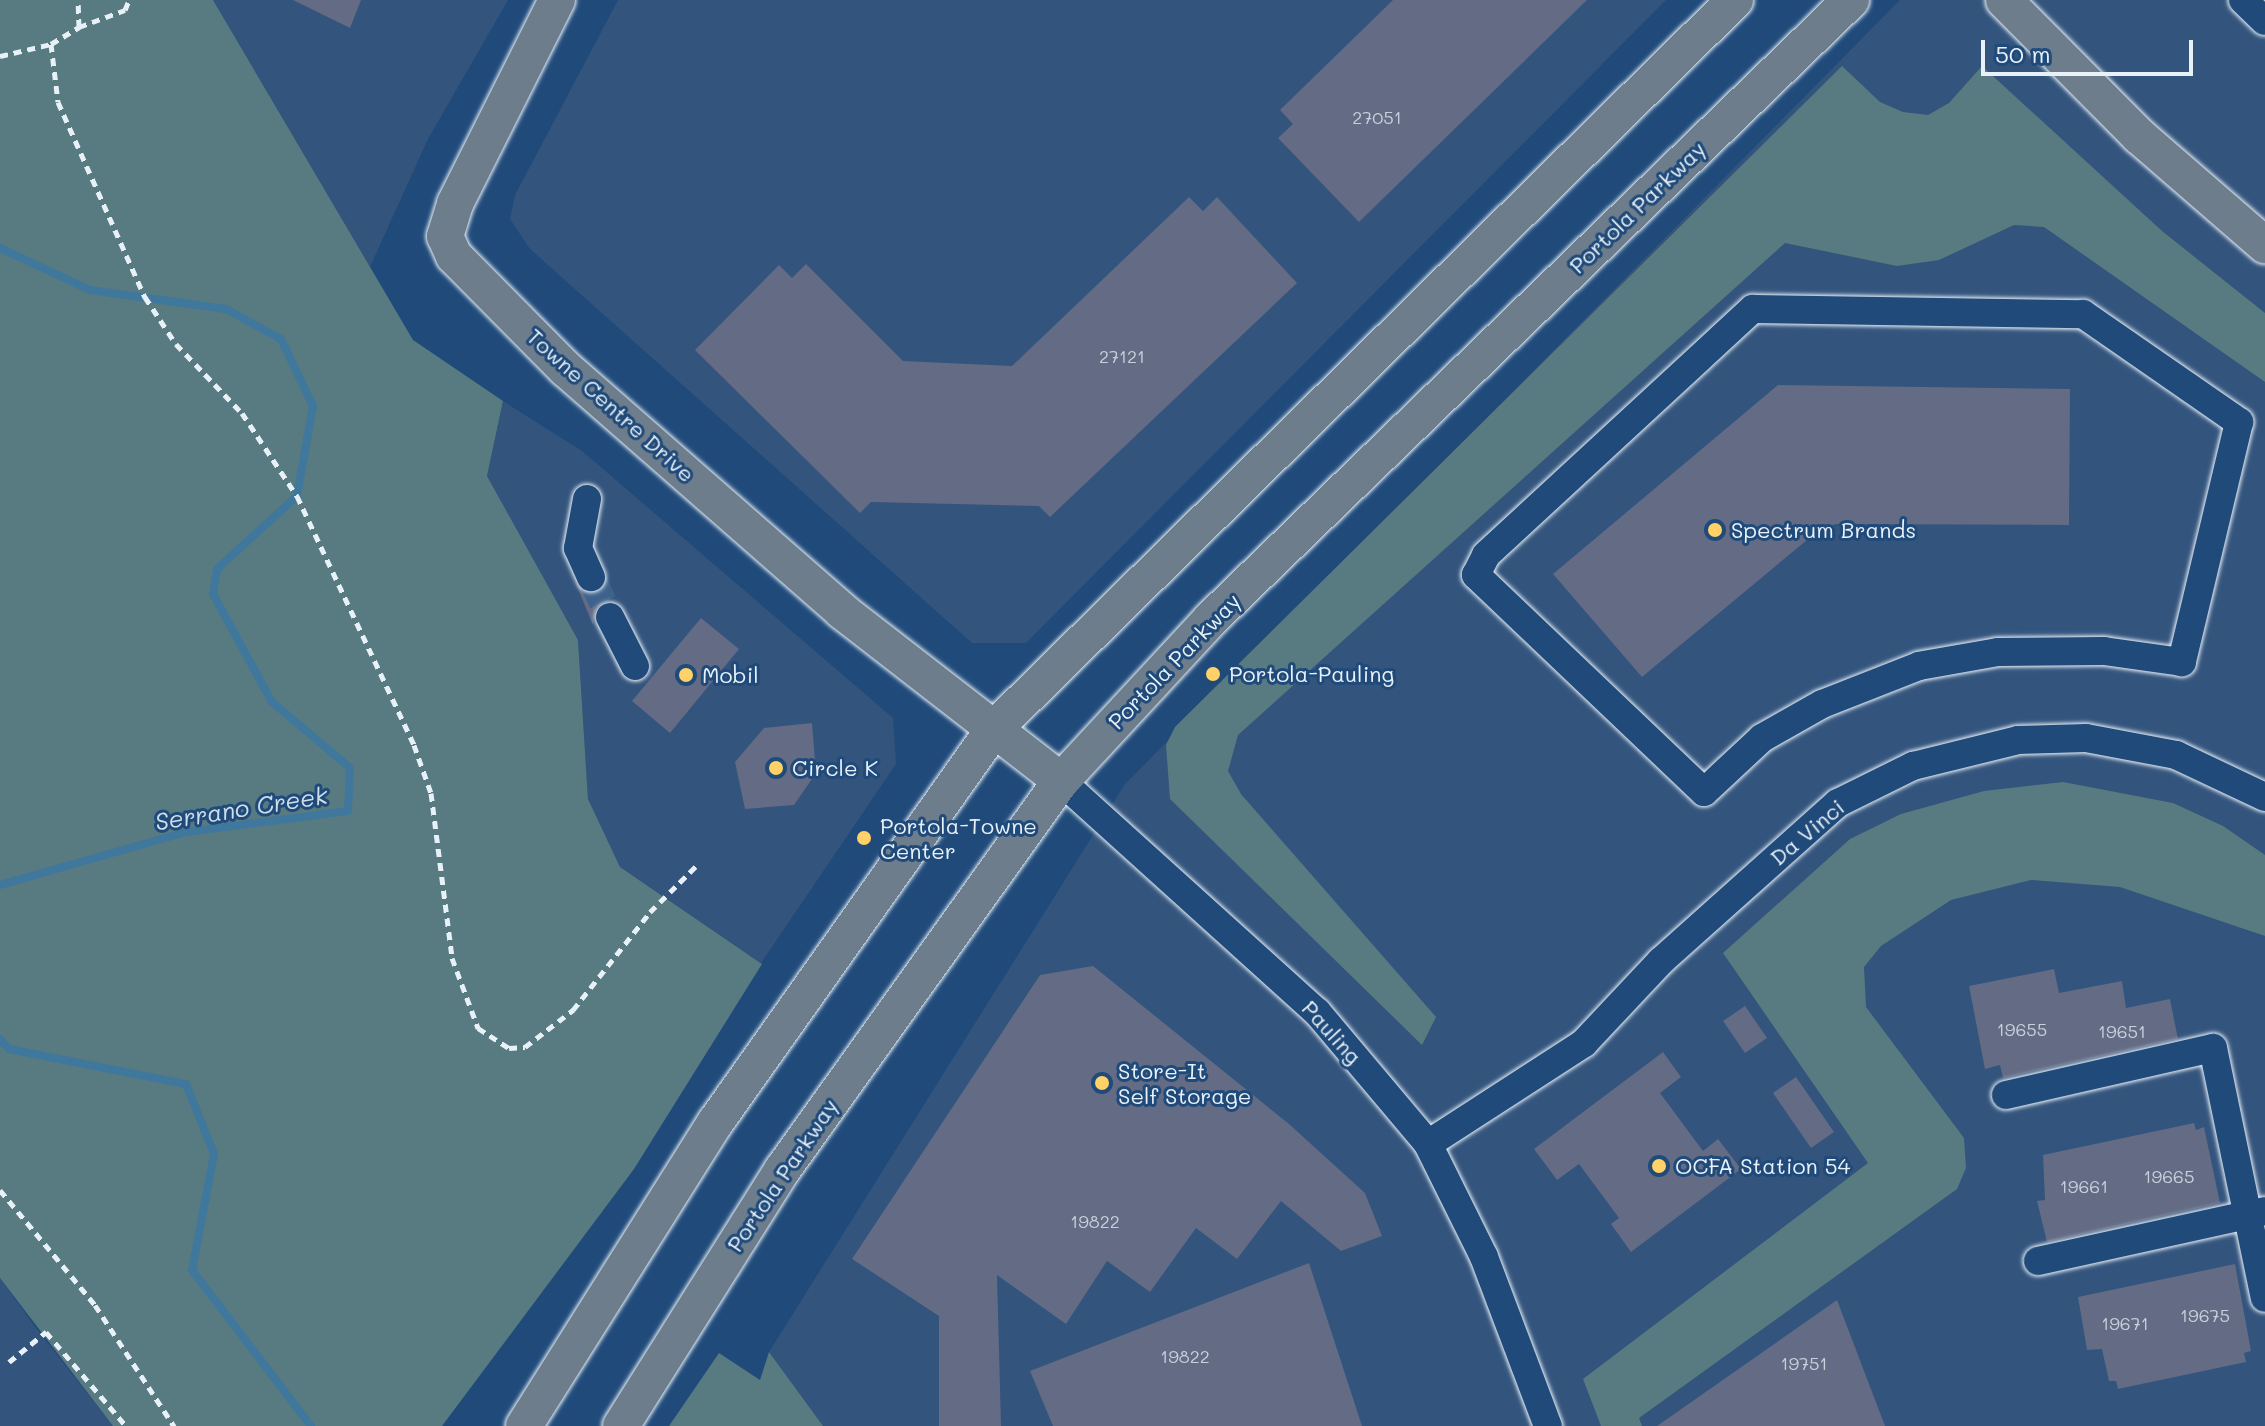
<!DOCTYPE html>
<html>
<head>
<meta charset="utf-8">
<style>
	body { margin:0 }
	#map { position:relative; width:2265px; height:1426px; overflow:hidden; background:#1f4a7a; font-family:Mali,sans-serif }
	div>[style] { position:absolute }
	.built>* { inset:0; background:#33547d }
	.green>* { inset:0; background:#577b80 }
	.stream>* { height:8px; margin:-4px; padding:0 4px; transform-origin:4px; border-radius:4px; background:#40779d }
	.building>* { inset:0; background:#636b85 }
	.minor-tunnel>* { height:28px; margin-top:-14px; transform-origin:0; background:repeating-linear-gradient(90deg,#3d638d 0 28px,transparent 0 42px) }
	.path>* { height:5px; margin-top:-2.5px; transform-origin:0; background:repeating-linear-gradient(90deg,#e8f1f8 0 8px,transparent 0 14px) }
	.roads { filter:drop-shadow(0 0 2px #e8f1f8) drop-shadow(0 0 2px #e8f1f8) }
	.minor>* { height:28px; margin:-14px; padding:0 14px; transform-origin:14px; border-radius:14px; background:#1f4a7a }
	.major>* { height:36px; margin:-18px; padding:0 18px; transform-origin:18px; border-radius:18px; background:#6d7d8c }
	.dots>* { width:22px; height:22px; translate:-50% -50%; box-sizing:border-box; border:4px solid #1f4a7a; border-radius:50% }
	span { translate:-50% -50%; white-space:nowrap; text-align:center; line-height:1.15; -webkit-text-stroke:6px #1f4a7a; paint-order:stroke }
	.number-label { font-size:18px; color:#c7d0db }
	.number-label span { -webkit-text-stroke-width:0 }
	.street-label { font-size:22px; color:#e8f1f8 }
	.poi-label { font-size:22px; color:#e8f1f8 }
	.left { translate:0 -50%; text-align:left }
	.water-label { font-size:24px; color:#cfdfea; font-style:italic }
	.scale { position:absolute; left:1981px; top:40px; width:212px; height:36px; box-sizing:border-box; border:4px solid #e8f1f8; border-top:0; padding-left:10px; font-size:24px; line-height:28px; white-space:nowrap; color:#e8f1f8; -webkit-text-stroke:6px #1f4a7a; paint-order:stroke }
</style>
</head>
<body>
<div id="map">
	<div class="built">
		<div style="clip-path:polygon(213px 0,508px 0,428px 139px,370px 267px)"></div>
		<div style="clip-path:polygon(618px 0,1666px 0,1026px 643px,972px 643px,530px 249px,510px 219px,515px 195px)"></div>
		<div style="clip-path:polygon(1900px 0,2265px 0,2265px 1426px,822px 1426px,769px 1352px,1125px 784px)"></div>
		<div style="clip-path:polygon(503px 401px,582px 451px,893px 718px,896px 764px,761px 963px,620px 867px,588px 799px,578px 640px,487px 476px)"></div>
		<div style="clip-path:polygon(0 1278px,36px 1328px,113px 1426px,0 1426px)"></div>
	</div>
	<div class="green">
		<div style="clip-path:polygon(0 0,213px 0,413px 340px,503px 401px,487px 476px,578px 640px,588px 799px,620px 867px,762px 964px,634px 1169px,442px 1426px,113px 1426px,0 1278px)"></div>
		<div style="clip-path:polygon(1842px 66px,1880px 102px,1903px 112px,1928px 115px,1949px 103px,1982px 66px,2162px 231px,2265px 313px,2265px 382px,2044px 227px,2014px 225px,1939px 260px,1897px 266px,1785px 243px,1238px 735px,1228px 771px,1241px 794px,1436px 1017px,1422px 1045px,1170px 799px,1166px 745px,1175px 727px)"></div>
		<div style="clip-path:polygon(2063px 782px,2173px 803px,2223px 826px,2265px 855px,2265px 936px,2120px 887px,2031px 880px,1951px 900px,1881px 946px,1864px 967px,1866px 1007px,1964px 1138px,1966px 1168px,1957px 1189px,1639px 1418px,1642px 1426px,1601px 1426px,1583px 1379px,1868px 1163px,1723px 953px,1850px 839px,1901px 814px,1984px 791px)"></div>
		<div style="clip-path:polygon(769px 1352px,823px 1426px,669px 1426px,719px 1353px,760px 1380px)"></div>
	</div>
	<div class="stream">
		<div style="left:0;top:248px;width:99px;rotate:25deg"></div>
		<div style="left:90px;top:290px;width:137px;rotate:8deg"></div>
		<div style="left:226px;top:309px;width:63px;rotate:28.6deg"></div>
		<div style="left:281px;top:339px;width:74px;rotate:64.5deg"></div>
		<div style="left:313px;top:406px;width:91px;rotate:100.1deg"></div>
		<div style="left:297px;top:496px;width:108px;rotate:137.6deg"></div>
		<div style="left:217px;top:569px;width:25px;rotate:99deg"></div>
		<div style="left:213px;top:594px;width:123px;rotate:61.4deg"></div>
		<div style="left:272px;top:702px;width:102px;rotate:40.2deg"></div>
		<div style="left:350px;top:768px;width:43px;rotate:92.7deg"></div>
		<div style="left:348px;top:811px;width:163px;rotate:172.6deg"></div>
		<div style="left:186px;top:832px;width:193px;rotate:164.1deg"></div>
		<div style="left:0;top:1039px;width:13px;rotate:48deg"></div>
		<div style="left:9px;top:1049px;width:180px;rotate:11.2deg"></div>
		<div style="left:186px;top:1084px;width:75px;rotate:68.2deg"></div>
		<div style="left:214px;top:1154px;width:118px;rotate:100.7deg"></div>
		<div style="left:192px;top:1270px;width:196px;rotate:52.7deg"></div>
	</div>
	<div class="building">
		<div style="clip-path:polygon(293px 0,361px 0,350px 28px)"></div>
		<div style="clip-path:polygon(1393px 0,1587px 0,1359px 222px,1278px 138px,1293px 124px,1280px 110px)"></div>
		<div style="clip-path:polygon(1189px 197px,1203px 211px,1217px 197px,1297px 283px,1050px 517px,1039px 506px,871px 502px,860px 513px,695px 350px,779px 265px,792px 278px,806px 264px,903px 361px,1012px 366px)"></div>
		<div style="clip-path:polygon(1778px 385px,2070px 389px,2069px 525px,1835px 524px,1813px 535px,1642px 677px,1553px 574px)"></div>
		<div style="clip-path:polygon(576px 584px,588px 594px,604px 588px,609px 600px,596px 607px,593px 625px)"></div>
		<div style="clip-path:polygon(701px 618px,739px 649px,670px 733px,632px 701px)"></div>
		<div style="clip-path:polygon(812px 723px,816px 773px,794px 805px,745px 809px,735px 762px,764px 728px)"></div>
		<div style="clip-path:polygon(1093px 966px,1289px 1124px,1365px 1193px,1382px 1236px,1341px 1251px,1281px 1201px,1237px 1259px,1196px 1228px,1150px 1292px,1107px 1261px,1066px 1324px,997px 1275px,1001px 1426px,939px 1426px,939px 1316px,852px 1259px,1040px 975px)"></div>
		<div style="clip-path:polygon(2054px 969px,2059px 993px,2122px 981px,2126px 1008px,2170px 999px,2178px 1039px,2003px 1078px,2000px 1065px,1985px 1069px,1969px 986px)"></div>
		<div style="clip-path:polygon(1745px 1006px,1767px 1038px,1745px 1053px,1723px 1021px)"></div>
		<div style="clip-path:polygon(1663px 1052px,1681px 1077px,1660px 1093px,1703px 1151px,1718px 1139px,1741px 1169px,1631px 1252px,1611px 1224px,1619px 1218px,1579px 1164px,1557px 1180px,1534px 1149px)"></div>
		<div style="clip-path:polygon(1796px 1077px,1834px 1132px,1811px 1148px,1773px 1093px)"></div>
		<div style="clip-path:polygon(2194px 1123px,2196px 1130px,2204px 1127px,2220px 1203px,2047px 1242px,2037px 1201px,2045px 1200px,2043px 1155px)"></div>
		<div style="clip-path:polygon(1309px 1263px,1362px 1426px,1053px 1426px,1030px 1371px)"></div>
		<div style="clip-path:polygon(2235px 1264px,2251px 1351px,2244px 1353px,2246px 1362px,2118px 1389px,2116px 1381px,2109px 1381px,2102px 1349px,2087px 1350px,2078px 1297px)"></div>
		<div style="clip-path:polygon(1837px 1300px,1885px 1426px,1657px 1426px)"></div>
	</div>
	<div class="minor-tunnel">
		<div style="left:591px;top:577px;width:44px;rotate:64.6deg"></div>
	</div>
	<div class="path">
		<div style="left:79px;top:27px;width:49px;rotate:-20.3deg"></div>
		<div style="left:125px;top:10px;width:11px;rotate:-68deg"></div>
		<div style="left:51px;top:44px;width:58px;rotate:83.1deg"></div>
		<div style="left:58px;top:102px;width:214px;rotate:66deg"></div>
		<div style="left:145px;top:297px;width:56px;rotate:56.6deg"></div>
		<div style="left:176px;top:344px;width:95px;rotate:46.3deg"></div>
		<div style="left:242px;top:413px;width:100px;rotate:56.5deg"></div>
		<div style="left:297px;top:496px;width:275px;rotate:64.8deg"></div>
		<div style="left:414px;top:745px;width:51px;rotate:70.5deg"></div>
		<div style="left:431px;top:793px;width:166px;rotate:82.7deg"></div>
		<div style="left:452px;top:958px;width:75px;rotate:69.6deg"></div>
		<div style="left:478px;top:1028px;width:37px;rotate:33deg"></div>
		<div style="left:509px;top:1048px;width:16px;rotate:-4deg"></div>
		<div style="left:525px;top:1047px;width:61px;rotate:-37.6deg"></div>
		<div style="left:573px;top:1010px;width:125px;rotate:-51.8deg"></div>
		<div style="left:650px;top:912px;width:68px;rotate:-45deg"></div>
		<div style="left:0;top:56px;width:52px;rotate:-13.2deg"></div>
		<div style="left:51px;top:44px;width:33px;rotate:-31deg"></div>
		<div style="left:79px;top:27px;width:27px;rotate:-92deg"></div>
		<div style="left:0;top:1190px;width:149px;rotate:50.4deg"></div>
		<div style="left:95px;top:1305px;width:145px;rotate:56.9deg"></div>
		<div style="left:9px;top:1362px;width:48px;rotate:-39deg"></div>
		<div style="left:46px;top:1332px;width:123px;rotate:49.6deg"></div>
	</div>
	<div class="roads">
		<div class="minor">
			<div style="left:2243px;top:0;width:30px;rotate:44deg"></div>
			<div style="left:1753px;top:309px;width:330px;rotate:0.9deg"></div>
			<div style="left:2083px;top:314px;width:190px;rotate:34.7deg"></div>
			<div style="left:2239px;top:422px;width:247px;rotate:103.4deg"></div>
			<div style="left:2182px;top:662px;width:79px;rotate:-172deg"></div>
			<div style="left:2104px;top:651px;width:106px;rotate:179.5deg"></div>
			<div style="left:1998px;top:652px;width:80px;rotate:170deg"></div>
			<div style="left:1919px;top:666px;width:104px;rotate:158.6deg"></div>
			<div style="left:1822px;top:704px;width:69px;rotate:150.5deg"></div>
			<div style="left:1762px;top:738px;width:79px;rotate:137deg"></div>
			<div style="left:1704px;top:792px;width:315px;rotate:-136.4deg"></div>
			<div style="left:1476px;top:575px;width:22px;rotate:-63deg"></div>
			<div style="left:1486px;top:555px;width:363px;rotate:-42.7deg"></div>
			<div style="left:587px;top:499px;width:50px;rotate:100.4deg"></div>
			<div style="left:578px;top:548px;width:32px;rotate:66deg"></div>
			<div style="left:610px;top:617px;width:55px;rotate:63deg"></div>
			<div style="left:1061px;top:781px;width:345px;rotate:42.1deg"></div>
			<div style="left:1317px;top:1012px;width:172px;rotate:49.9deg"></div>
			<div style="left:1428px;top:1144px;width:126px;rotate:63.6deg"></div>
			<div style="left:1484px;top:1257px;width:181px;rotate:69.3deg"></div>
			<div style="left:2006px;top:1095px;width:212px;rotate:-12.8deg"></div>
			<div style="left:2213px;top:1048px;width:255px;rotate:78.3deg"></div>
			<div style="left:1428px;top:1144px;width:186px;rotate:-32.9deg"></div>
			<div style="left:1584px;top:1043px;width:112px;rotate:-46.8deg"></div>
			<div style="left:1661px;top:961px;width:237px;rotate:-41.8deg"></div>
			<div style="left:1838px;top:803px;width:84px;rotate:-26.3deg"></div>
			<div style="left:1913px;top:766px;width:108px;rotate:-13.9deg"></div>
			<div style="left:2018px;top:740px;width:68px;rotate:-1.7deg"></div>
			<div style="left:2086px;top:738px;width:92px;rotate:10.7deg"></div>
			<div style="left:2176px;top:755px;width:98px;rotate:25.3deg"></div>
			<div style="left:2038px;top:1261px;width:232px;rotate:-12.4deg"></div>
		</div>
		<div class="major">
			<div style="left:557px;top:0;width:228px;rotate:116.6deg"></div>
			<div style="left:455px;top:204px;width:34px;rotate:107deg"></div>
			<div style="left:445px;top:236px;width:22px;rotate:66deg"></div>
			<div style="left:454px;top:256px;width:159px;rotate:45.3deg"></div>
			<div style="left:566px;top:369px;width:367px;rotate:41.2deg"></div>
			<div style="left:842px;top:611px;width:277px;rotate:37.8deg"></div>
			<div style="left:2004px;top:0;width:192px;rotate:45.2deg"></div>
			<div style="left:2139px;top:136px;width:167px;rotate:40.9deg"></div>
			<div style="left:524px;top:1426px;width:358px;rotate:-57.8deg"></div>
			<div style="left:715px;top:1123px;width:481px;rotate:-54.7deg"></div>
			<div style="left:993px;top:730px;width:1041px;rotate:-44.53deg"></div>
			<div style="left:621px;top:1426px;width:304px;rotate:-57.8deg"></div>
			<div style="left:783px;top:1169px;width:477px;rotate:-54.4deg"></div>
			<div style="left:1061px;top:781px;width:219px;rotate:-47.2deg"></div>
			<div style="left:1210px;top:620px;width:892px;rotate:-44.05deg"></div>
		</div>
	</div>
	<div class="dots">
		<div style="left:1715px;top:530px;background:#ffd166"></div>
		<div style="left:1213px;top:674px;background:#ffd166"></div>
		<div style="left:686px;top:675px;background:#ffd166"></div>
		<div style="left:776px;top:768px;background:#ffd166"></div>
		<div style="left:864px;top:838px;background:#ffd166"></div>
		<div style="left:1102px;top:1083px;background:#ffd166"></div>
		<div style="left:1659px;top:1166px;background:#ffd166"></div>
	</div>
	<div class="number-label">
		<span style="left:1377px;top:117px">27051</span>
		<span style="left:1122px;top:356px">27121</span>
		<span style="left:2022px;top:1029px">19655</span>
		<span style="left:2122px;top:1031px">19651</span>
		<span style="left:2169px;top:1176px">19665</span>
		<span style="left:2084px;top:1186px">19661</span>
		<span style="left:1095px;top:1221px">19822</span>
		<span style="left:2205px;top:1315px">19675</span>
		<span style="left:2125px;top:1323px">19671</span>
		<span style="left:1185px;top:1356px">19822</span>
		<span style="left:1804px;top:1363px">19751</span>
	</div>
	<div class="street-label">
		<span style="left:1637px;top:207px;rotate:-44deg">Portola Parkway</span>
		<span style="left:611px;top:405px;rotate:42deg">Towne Centre Drive</span>
		<span style="left:1174px;top:661px;rotate:-46deg">Portola Parkway</span>
		<span style="left:1807px;top:832px;rotate:-40deg">Da Vinci</span>
		<span style="left:1332px;top:1032px;rotate:48deg">Pauling</span>
		<span style="left:782px;top:1175px;rotate:-56deg">Portola Parkway</span>
	</div>
	<div class="poi-label">
		<span class="left" style="left:1731px;top:530px">Spectrum Brands</span>
		<span class="left" style="left:1229px;top:674px">Portola-Pauling</span>
		<span class="left" style="left:702px;top:675px">Mobil</span>
		<span class="left" style="left:792px;top:768px">Circle K</span>
		<span class="left" style="left:880px;top:838px">Portola-Towne<br>Center</span>
		<span class="left" style="left:1118px;top:1083px">Store-It<br>Self Storage</span>
		<span class="left" style="left:1675px;top:1166px">OCFA Station 54</span>
	</div>
	<div class="water-label">
		<span style="left:241px;top:808px;rotate:-9deg">Serrano Creek</span>
	</div>
	<div class="scale">50 m</div>
</div>
</body>
</html>
